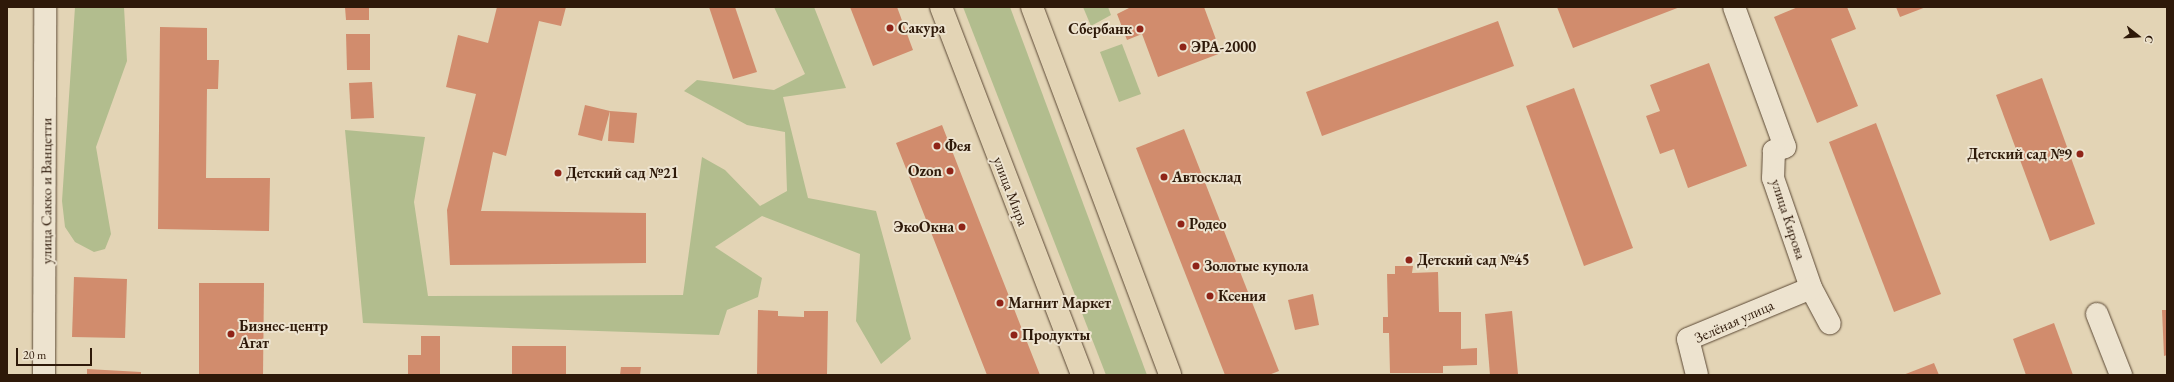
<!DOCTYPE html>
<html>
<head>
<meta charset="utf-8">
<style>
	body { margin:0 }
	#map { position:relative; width:2174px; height:382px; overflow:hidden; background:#e3d4b5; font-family:"EB Garamond",serif }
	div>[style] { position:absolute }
	.green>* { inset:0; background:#b2bd8e }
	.building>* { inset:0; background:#d18c6d }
	.roads { filter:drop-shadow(0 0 1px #5b4834) drop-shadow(0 0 1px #5b4834) }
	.minor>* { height:22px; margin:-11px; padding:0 11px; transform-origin:11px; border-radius:11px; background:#ede3cf }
	.major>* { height:22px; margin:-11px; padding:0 11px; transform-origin:11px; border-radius:11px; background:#e3d4b5 }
	.dots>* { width:11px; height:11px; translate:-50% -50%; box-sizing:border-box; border:2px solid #ede3cf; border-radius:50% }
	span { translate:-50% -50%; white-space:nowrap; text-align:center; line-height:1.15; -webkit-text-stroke:4px #ede3cf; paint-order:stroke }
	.poi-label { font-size:15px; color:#2e1909; font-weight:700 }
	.left { translate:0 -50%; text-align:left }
	.right { translate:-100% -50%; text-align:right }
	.street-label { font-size:15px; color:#2e1909 }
	.frame { position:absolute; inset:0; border:8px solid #2e1909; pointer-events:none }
	.north { position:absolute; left:2118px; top:16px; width:40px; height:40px; -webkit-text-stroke:3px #ede3cf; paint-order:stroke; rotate:107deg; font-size:11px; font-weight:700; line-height:16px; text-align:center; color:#2e1909 }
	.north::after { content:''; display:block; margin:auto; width:14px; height:18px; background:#2e1909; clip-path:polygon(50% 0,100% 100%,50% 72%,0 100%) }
	.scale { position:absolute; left:16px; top:348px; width:76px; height:18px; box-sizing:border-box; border:2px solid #2e1909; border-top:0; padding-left:5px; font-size:12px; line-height:14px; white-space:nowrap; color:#2e1909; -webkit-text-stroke:3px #ede3cf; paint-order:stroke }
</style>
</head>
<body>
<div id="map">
	<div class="green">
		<div style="clip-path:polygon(75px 7px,124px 7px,127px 61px,96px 147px,111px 234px,105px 249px,94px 252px,75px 242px,65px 227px,62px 201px)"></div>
		<div style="clip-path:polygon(774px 7px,814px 7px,846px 88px,783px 97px,808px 198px,876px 211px,911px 339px,881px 364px,856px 321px,860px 254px,762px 216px,715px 247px,762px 278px,758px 297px,727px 310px,719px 335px,363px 323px,345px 130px,425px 137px,414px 202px,428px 296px,683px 295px,702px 157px,725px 170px,760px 206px,787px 191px,785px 132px,747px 125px,684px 91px,697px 80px,774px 90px,805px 74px)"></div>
		<div style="clip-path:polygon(963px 7px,1010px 7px,1147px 375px,1106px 375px)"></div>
		<div style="clip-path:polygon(1083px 7px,1108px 7px,1111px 15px,1091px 26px)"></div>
		<div style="clip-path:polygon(1122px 44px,1141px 94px,1119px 102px,1100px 52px)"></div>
	</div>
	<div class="building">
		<div style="clip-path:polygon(345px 7px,369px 7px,369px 20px,346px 20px)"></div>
		<div style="clip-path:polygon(497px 7px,566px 7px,561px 26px,539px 21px,506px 156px,493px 152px,481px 211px,646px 213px,646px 263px,450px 265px,447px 210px,476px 94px,446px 87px,458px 35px,488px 43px)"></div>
		<div style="clip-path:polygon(709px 7px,735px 7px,757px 72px,733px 79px)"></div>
		<div style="clip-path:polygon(850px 7px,897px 7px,913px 50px,873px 66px)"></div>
		<div style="clip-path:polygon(1131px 7px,1204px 7px,1221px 53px,1158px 77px,1142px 34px,1127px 40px,1117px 14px)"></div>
		<div style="clip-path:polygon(1557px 7px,1680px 7px,1573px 48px)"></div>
		<div style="clip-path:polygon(1798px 7px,1847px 7px,1856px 29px,1831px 39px,1858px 106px,1817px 123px,1774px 17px)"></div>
		<div style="clip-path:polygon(1896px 7px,1926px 7px,1900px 17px)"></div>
		<div style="clip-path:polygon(1498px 21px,1514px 66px,1322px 136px,1306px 92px)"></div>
		<div style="clip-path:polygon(160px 27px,207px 28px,207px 60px,219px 60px,218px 89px,207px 89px,206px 178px,270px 178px,269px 231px,158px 229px)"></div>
		<div style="clip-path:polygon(346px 34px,370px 34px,370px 70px,347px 70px)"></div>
		<div style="clip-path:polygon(1709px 63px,1747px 166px,1688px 188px,1674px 149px,1660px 154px,1646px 116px,1660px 111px,1650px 85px)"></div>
		<div style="clip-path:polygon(2042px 78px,2095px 224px,2050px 241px,1996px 95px)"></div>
		<div style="clip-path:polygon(372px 82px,374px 118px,351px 119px,349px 83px)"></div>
		<div style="clip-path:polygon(1574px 88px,1633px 248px,1584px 266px,1526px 106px)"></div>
		<div style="clip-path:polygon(585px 105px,610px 111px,602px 141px,578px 135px)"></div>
		<div style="clip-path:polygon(610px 111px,637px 113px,634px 143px,608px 141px)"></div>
		<div style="clip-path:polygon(1876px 123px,1941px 294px,1894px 312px,1829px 142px)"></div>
		<div style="clip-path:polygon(942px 125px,979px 220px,1040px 375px,987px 375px,896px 143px)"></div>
		<div style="clip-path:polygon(1184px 129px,1279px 371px,1269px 375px,1225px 375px,1136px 148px)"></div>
		<div style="clip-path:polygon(1395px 266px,1413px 266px,1412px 273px,1438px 272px,1439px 312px,1461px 312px,1461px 349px,1477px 348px,1477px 365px,1443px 366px,1443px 373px,1390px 373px,1389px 333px,1383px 333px,1383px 317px,1388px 317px,1387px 274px,1395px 274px)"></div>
		<div style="clip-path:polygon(74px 277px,127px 279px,125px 338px,72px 337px)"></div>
		<div style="clip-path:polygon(199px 283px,264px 283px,263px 375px,199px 375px)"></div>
		<div style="clip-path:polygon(1313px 294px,1319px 325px,1295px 330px,1288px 300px)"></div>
		<div style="clip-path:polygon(758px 310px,778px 311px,778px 316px,804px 317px,804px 311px,828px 311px,827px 375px,757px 375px)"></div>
		<div style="clip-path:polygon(2162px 310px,2167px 310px,2167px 355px,2164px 356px)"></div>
		<div style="clip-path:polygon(1512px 311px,1518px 374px,1490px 375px,1485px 314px)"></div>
		<div style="clip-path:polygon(2054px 323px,2073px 375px,2026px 375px,2013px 339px)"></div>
		<div style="clip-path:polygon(421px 336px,440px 336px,440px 375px,408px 375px,408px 355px,421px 355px)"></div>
		<div style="clip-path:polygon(512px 346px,566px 346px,566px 375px,512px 375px)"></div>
		<div style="clip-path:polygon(1934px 363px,1939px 375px,1903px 375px)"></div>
		<div style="clip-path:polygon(621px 367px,641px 367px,640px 375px,620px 375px)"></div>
		<div style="clip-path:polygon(87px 369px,141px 372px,141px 375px,87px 375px)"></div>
	</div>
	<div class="roads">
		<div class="minor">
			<div style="left:1734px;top:7px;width:149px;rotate:70deg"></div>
			<div style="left:1785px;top:147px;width:12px;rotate:160deg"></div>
			<div style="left:1774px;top:151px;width:27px;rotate:92deg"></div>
			<div style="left:1773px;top:178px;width:116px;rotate:70.9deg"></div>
			<div style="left:1811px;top:288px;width:40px;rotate:62deg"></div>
			<div style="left:2097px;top:314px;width:66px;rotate:68.5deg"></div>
			<div style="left:44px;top:375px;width:368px;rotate:-89.8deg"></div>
			<div style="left:1697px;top:375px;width:37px;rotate:-104deg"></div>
			<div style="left:1688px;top:339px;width:133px;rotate:-22.5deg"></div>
		</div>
		<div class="major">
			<div style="left:941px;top:7px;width:394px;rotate:69deg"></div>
			<div style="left:1032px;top:7px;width:393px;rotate:69.4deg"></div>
		</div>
	</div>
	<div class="dots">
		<div style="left:890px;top:28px;background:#8f2418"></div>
		<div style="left:1140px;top:29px;background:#8f2418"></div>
		<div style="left:1183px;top:47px;background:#8f2418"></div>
		<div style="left:937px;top:146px;background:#8f2418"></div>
		<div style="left:2080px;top:154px;background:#8f2418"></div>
		<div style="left:950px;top:171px;background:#8f2418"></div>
		<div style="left:558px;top:173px;background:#8f2418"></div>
		<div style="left:1164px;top:177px;background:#8f2418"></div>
		<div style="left:1181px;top:224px;background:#8f2418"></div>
		<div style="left:962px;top:227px;background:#8f2418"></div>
		<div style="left:1409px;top:260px;background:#8f2418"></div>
		<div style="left:1196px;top:266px;background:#8f2418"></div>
		<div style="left:1210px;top:296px;background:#8f2418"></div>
		<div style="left:1000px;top:303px;background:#8f2418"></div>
		<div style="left:231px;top:334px;background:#8f2418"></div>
		<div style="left:1014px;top:335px;background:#8f2418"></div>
	</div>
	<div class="poi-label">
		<span class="left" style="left:898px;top:28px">Сакура</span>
		<span class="right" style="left:1132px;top:29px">Сбербанк</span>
		<span class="left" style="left:1191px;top:47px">ЭРА-2000</span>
		<span class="left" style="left:945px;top:146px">Фея</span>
		<span class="right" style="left:2072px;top:154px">Детский сад №9</span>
		<span class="right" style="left:942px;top:171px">Ozon</span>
		<span class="left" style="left:566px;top:173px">Детский сад №21</span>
		<span class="left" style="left:1172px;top:177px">Автосклад</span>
		<span class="left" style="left:1189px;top:224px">Родео</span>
		<span class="right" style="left:954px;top:227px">ЭкоОкна</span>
		<span class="left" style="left:1417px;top:260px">Детский сад №45</span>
		<span class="left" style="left:1204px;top:266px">Золотые купола</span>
		<span class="left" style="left:1218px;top:296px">Ксения</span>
		<span class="left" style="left:1008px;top:303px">Магнит Маркет</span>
		<span class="left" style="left:239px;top:334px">Бизнес-центр<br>Агат</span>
		<span class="left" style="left:1022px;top:335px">Продукты</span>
	</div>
	<div class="street-label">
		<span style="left:46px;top:191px;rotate:-90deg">улица Сакко и Ванцетти</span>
		<span style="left:1011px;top:191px;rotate:69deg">улица Мира</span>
		<span style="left:1789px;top:219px;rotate:72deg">улица Кирова</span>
		<span style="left:1734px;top:321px;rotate:-24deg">Зелёная улица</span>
	</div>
	<div class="frame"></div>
	<div class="north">С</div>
	<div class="scale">20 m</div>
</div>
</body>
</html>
